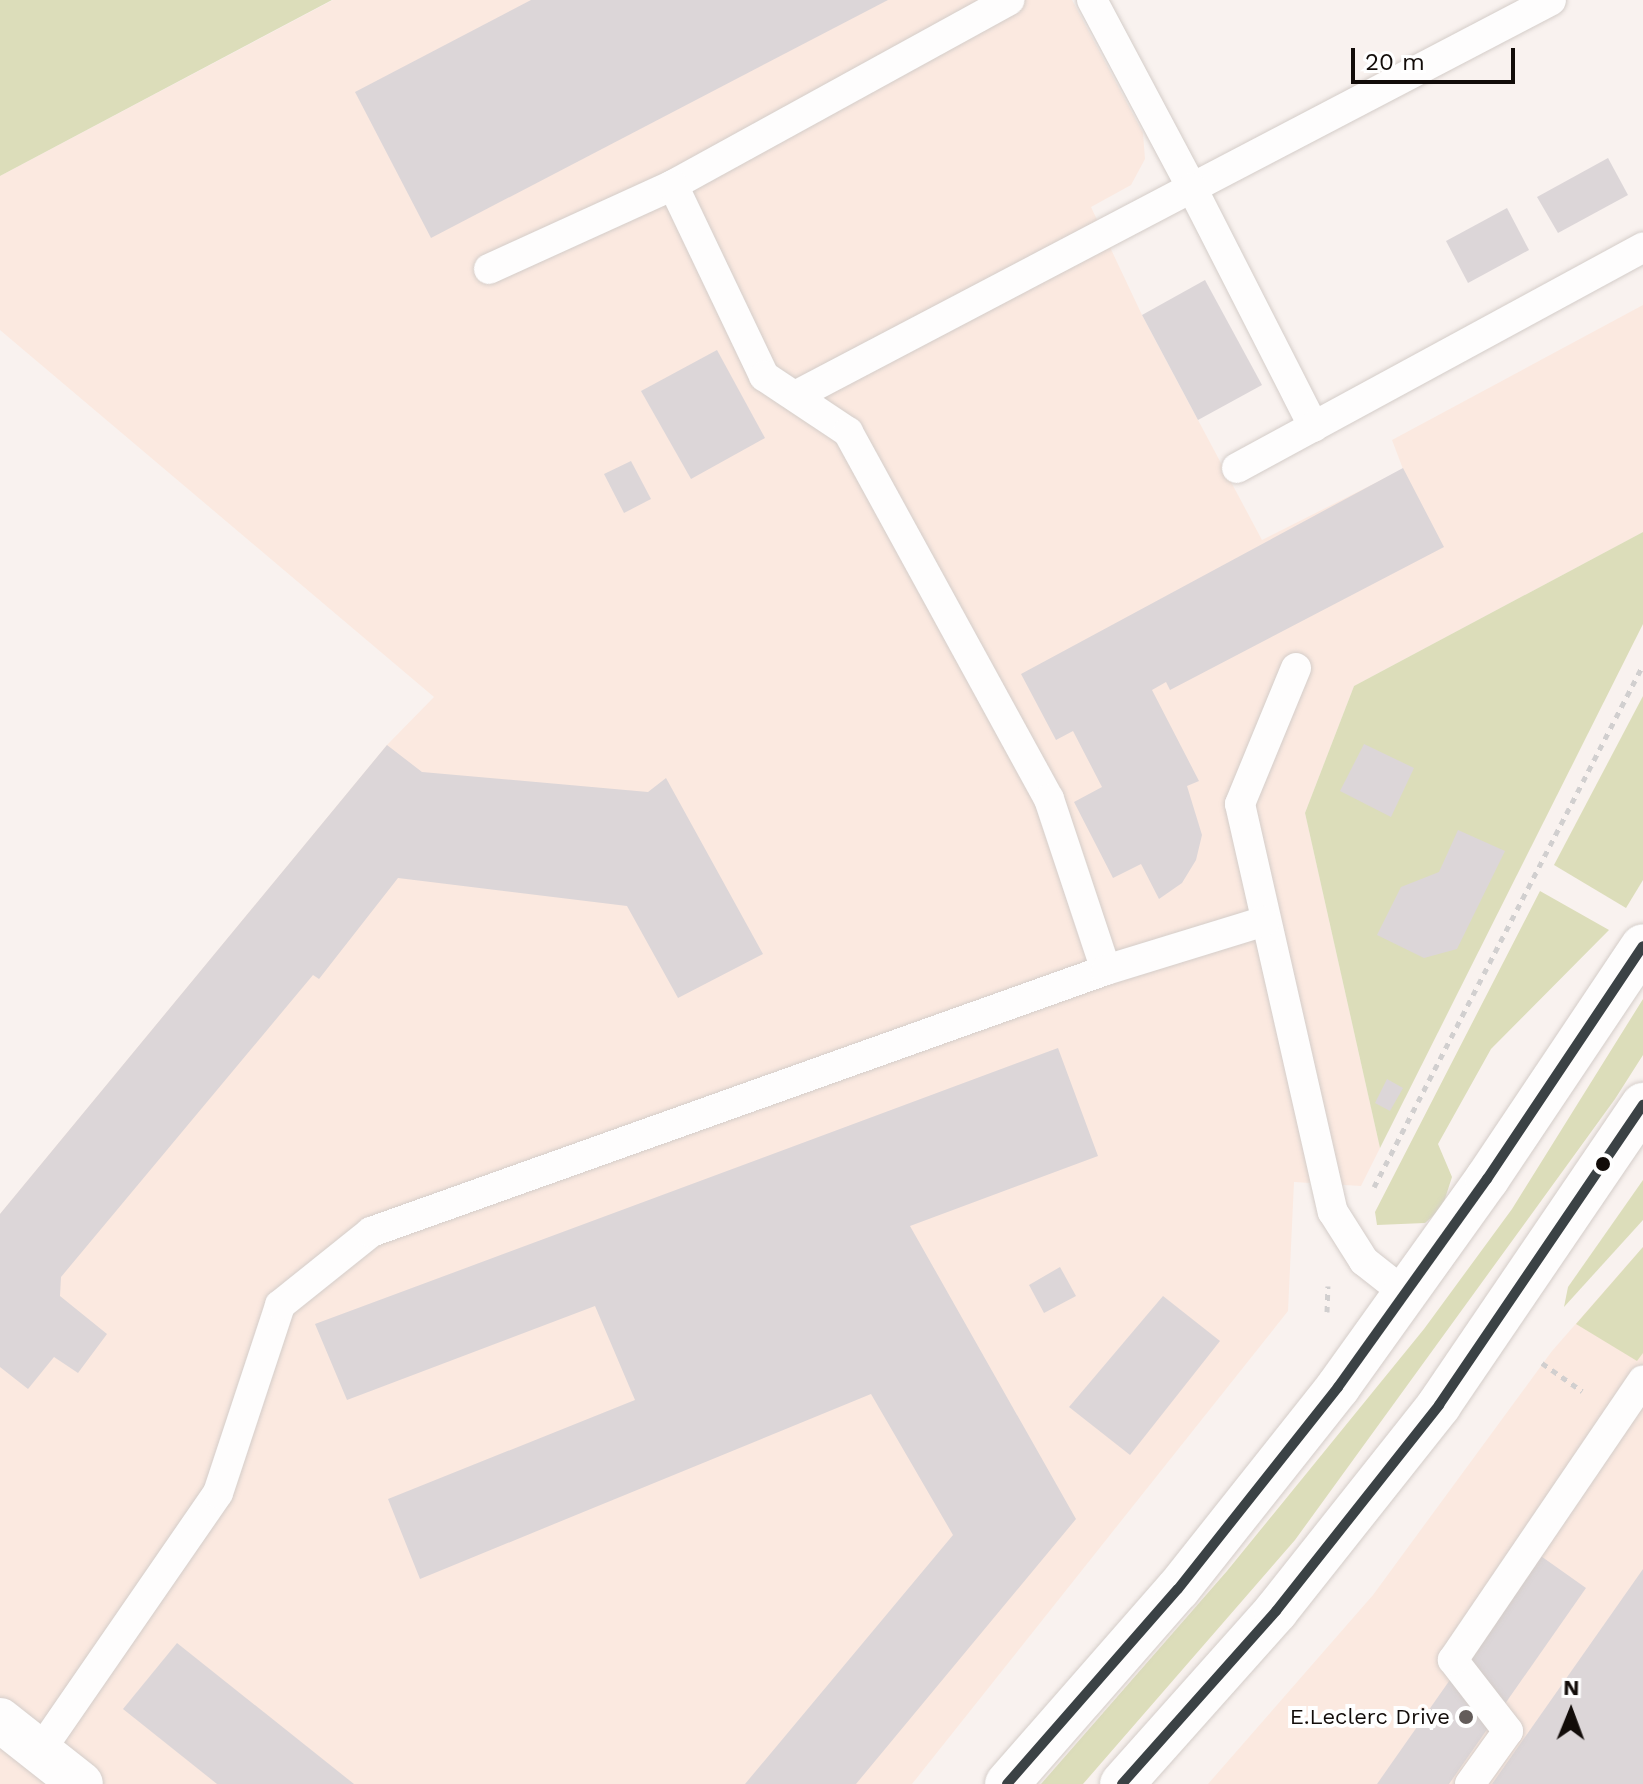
<!DOCTYPE html>
<html>
<head>
<meta charset="utf-8">
<style>
	body { margin:0 }
	#map { position:relative; width:1643px; height:1784px; overflow:hidden; background:#f9f2ef; font-family:"Work Sans",sans-serif }
	div>[style] { position:absolute }
	.built>* { inset:0; background:#fbe9e0 }
	.green>* { inset:0; background:#dcddba }
	.building>* { inset:0; background:#dcd6d8 }
	.path>* { height:5px; margin-top:-2.5px; transform-origin:0; background:repeating-linear-gradient(90deg,#d1cfcf 0 6px,transparent 0 12px) }
	.roads { filter:drop-shadow(0 0 2px #d4cdc9) drop-shadow(0 0 2px #d4cdc9) }
	.lane>* { height:30px; margin:-15px; padding:0 15px; transform-origin:15px; border-radius:15px; background:#fefdfd }
	.street>* { height:44px; margin:-22px; padding:0 22px; transform-origin:22px; border-radius:22px; background:#fefdfd }
	.secondary>* { height:44px; margin:-22px; padding:0 22px; transform-origin:22px; border-radius:22px; background:#fefdfd }
	.bus-1>* { height:10px; margin:-5px; padding:0 5px; transform-origin:5px; border-radius:5px; background:#3b4245 }
	.dots>* { width:22px; height:22px; translate:-50% -50%; box-sizing:border-box; border:4px solid #fff; border-radius:50% }
	span { translate:-50% -50%; white-space:nowrap; text-align:center; line-height:1.15; -webkit-text-stroke:8px #fff; paint-order:stroke }
	.poi-label { font-size:22px; color:#120c09 }
	.right { translate:-100% -50%; text-align:right }
	.north { position:absolute; left:1531px; top:1672px; width:80px; height:80px; -webkit-text-stroke:6px #fff; paint-order:stroke; rotate:1deg; font-size:22px; font-weight:700; line-height:32px; text-align:center; color:#120c09 }
	.north::after { content:''; display:block; margin:auto; width:28px; height:36px; background:#120c09; clip-path:polygon(50% 0,100% 100%,50% 72%,0 100%) }
	.scale { position:absolute; left:1351px; top:48px; width:164px; height:36px; box-sizing:border-box; border:4px solid #120c09; border-top:0; padding-left:10px; font-size:24px; line-height:28px; white-space:nowrap; color:#120c09; -webkit-text-stroke:6px #fff; paint-order:stroke }
</style>
</head>
<body>
<div id="map">
	<div class="built">
		<div style="clip-path:polygon(333px 0,1072px 0,1143px 133px,1145px 159px,1131px 185px,1091px 207px,1142px 315px,1262px 540px,1403px 469px,1392px 440px,1643px 305px,1643px 532px,1354px 686px,1305px 813px,1380px 1148px,1361px 1186px,1294px 1182px,1288px 1311px,912px 1784px,0 1784px,0 1214px,387px 745px,434px 697px,0 330px,0 176px)"></div>
		<div style="clip-path:polygon(1643px 1247px,1643px 1784px,1208px 1784px,1373px 1595px,1552px 1351px)"></div>
	</div>
	<div class="green">
		<div style="clip-path:polygon(0 0,332px 0,0 176px)"></div>
		<div style="clip-path:polygon(1643px 532px,1643px 624px,1380px 1148px,1305px 813px,1354px 686px)"></div>
		<div style="clip-path:polygon(1643px 696px,1643px 880px,1626px 908px,1554px 865px)"></div>
		<div style="clip-path:polygon(1540px 891px,1609px 930px,1491px 1049px,1438px 1144px,1452px 1177px,1442px 1208px,1425px 1223px,1377px 1225px,1375px 1212px)"></div>
		<div style="clip-path:polygon(1643px 999px,1643px 1055px,1615px 1099px,1295px 1540px,1083px 1784px,1041px 1784px,1227px 1571px,1424px 1329px,1512px 1209px)"></div>
		<div style="clip-path:polygon(1643px 1180px,1643px 1220px,1564px 1307px,1568px 1287px)"></div>
		<div style="clip-path:polygon(1643px 1247px,1643px 1353px,1637px 1361px,1576px 1324px)"></div>
	</div>
	<div class="building">
		<div style="clip-path:polygon(531px 0,888px 0,431px 238px,355px 92px)"></div>
		<div style="clip-path:polygon(1608px 158px,1628px 195px,1558px 233px,1537px 197px)"></div>
		<div style="clip-path:polygon(1507px 208px,1529px 250px,1468px 283px,1446px 241px)"></div>
		<div style="clip-path:polygon(1205px 280px,1262px 385px,1198px 420px,1142px 315px)"></div>
		<div style="clip-path:polygon(717px 350px,765px 438px,691px 479px,641px 391px)"></div>
		<div style="clip-path:polygon(631px 461px,651px 499px,624px 513px,604px 474px)"></div>
		<div style="clip-path:polygon(1403px 468px,1444px 547px,1170px 690px,1166px 682px,1152px 690px,1199px 781px,1187px 786px,1202px 835px,1196px 860px,1182px 883px,1159px 899px,1141px 864px,1113px 878px,1074px 802px,1102px 787px,1073px 731px,1056px 740px,1021px 674px)"></div>
		<div style="clip-path:polygon(1364px 744px,1414px 768px,1391px 817px,1340px 791px)"></div>
		<div style="clip-path:polygon(387px 745px,422px 772px,648px 792px,666px 778px,763px 954px,678px 998px,627px 906px,398px 878px,319px 979px,313px 975px,61px 1277px,60px 1296px,107px 1334px,78px 1373px,54px 1357px,28px 1389px,0 1367px,0 1214px)"></div>
		<div style="clip-path:polygon(1458px 830px,1505px 851px,1457px 949px,1424px 958px,1377px 935px,1401px 887px,1439px 872px)"></div>
		<div style="clip-path:polygon(1058px 1048px,1098px 1156px,910px 1226px,1076px 1519px,856px 1784px,745px 1784px,953px 1535px,871px 1394px,420px 1579px,388px 1499px,635px 1400px,595px 1306px,347px 1400px,315px 1324px)"></div>
		<div style="clip-path:polygon(1387px 1079px,1403px 1088px,1390px 1111px,1375px 1103px)"></div>
		<div style="clip-path:polygon(1060px 1267px,1076px 1296px,1044px 1313px,1029px 1285px)"></div>
		<div style="clip-path:polygon(1163px 1296px,1220px 1341px,1130px 1455px,1069px 1407px)"></div>
		<div style="clip-path:polygon(1538px 1554px,1586px 1588px,1449px 1784px,1377px 1784px)"></div>
		<div style="clip-path:polygon(1643px 1569px,1643px 1784px,1492px 1784px)"></div>
		<div style="clip-path:polygon(177px 1643px,354px 1784px,217px 1784px,123px 1709px)"></div>
	</div>
	<div class="path">
		<div style="left:1374px;top:1187px;width:587px;rotate:-62.74deg"></div>
		<div style="left:1327px;top:1312px;width:26px;rotate:-88deg"></div>
		<div style="left:1542px;top:1363px;width:49px;rotate:35deg"></div>
	</div>
	<div class="roads">
		<div class="lane">
			<div style="left:1092px;top:0;width:213px;rotate:62deg"></div>
			<div style="left:1192px;top:188px;width:405px;rotate:-27.6deg"></div>
			<div style="left:673px;top:185px;width:384px;rotate:-28.8deg"></div>
			<div style="left:489px;top:269px;width:202px;rotate:-24.5deg"></div>
			<div style="left:673px;top:185px;width:212px;rotate:64.5deg"></div>
			<div style="left:764px;top:376px;width:101px;rotate:33.7deg"></div>
			<div style="left:848px;top:432px;width:418px;rotate:61.3deg"></div>
			<div style="left:1049px;top:799px;width:180px;rotate:71.6deg"></div>
			<div style="left:795px;top:396px;width:448px;rotate:-27.7deg"></div>
			<div style="left:1192px;top:188px;width:268px;rotate:63deg"></div>
			<div style="left:1237px;top:468px;width:462px;rotate:-28.5deg"></div>
			<div style="left:1296px;top:668px;width:147px;rotate:112.4deg"></div>
			<div style="left:1240px;top:804px;width:418px;rotate:77.2deg"></div>
			<div style="left:1333px;top:1212px;width:58px;rotate:57.7deg"></div>
			<div style="left:1364px;top:1261px;width:53px;rotate:38.2deg"></div>
			<div style="left:40px;top:1751px;width:313px;rotate:-55.4deg"></div>
			<div style="left:218px;top:1493px;width:198px;rotate:-71.7deg"></div>
			<div style="left:280px;top:1305px;width:117px;rotate:-38.7deg"></div>
			<div style="left:371px;top:1232px;width:780px;rotate:-19.62deg"></div>
			<div style="left:1106px;top:970px;width:166px;rotate:-17.1deg"></div>
			<div style="left:1470px;top:1784px;width:65px;rotate:-54.4deg"></div>
			<div style="left:1508px;top:1731px;width:90px;rotate:-127.8deg"></div>
			<div style="left:1453px;top:1660px;width:338px;rotate:-55.8deg"></div>
		</div>
		<div class="street">
			<div style="left:0;top:1720px;width:103px;rotate:38.3deg"></div>
		</div>
		<div class="secondary">
			<div style="left:1007px;top:1784px;width:259px;rotate:-48.8deg"></div>
			<div style="left:1178px;top:1589px;width:258px;rotate:-51.6deg"></div>
			<div style="left:1338px;top:1387px;width:256px;rotate:-54.4deg"></div>
			<div style="left:1487px;top:1179px;width:280px;rotate:-56.2deg"></div>
			<div style="left:1122px;top:1784px;width:232px;rotate:-48.3deg"></div>
			<div style="left:1276px;top:1611px;width:263px;rotate:-51.6deg"></div>
			<div style="left:1439px;top:1405px;width:363px;rotate:-55.8deg"></div>
		</div>
	</div>
	<div class="bus-1">
		<div style="left:1007px;top:1784px;width:259px;rotate:-48.8deg"></div>
		<div style="left:1178px;top:1589px;width:258px;rotate:-51.6deg"></div>
		<div style="left:1338px;top:1387px;width:256px;rotate:-54.4deg"></div>
		<div style="left:1487px;top:1179px;width:280px;rotate:-56.2deg"></div>
		<div style="left:1122px;top:1784px;width:232px;rotate:-48.3deg"></div>
		<div style="left:1276px;top:1611px;width:263px;rotate:-51.6deg"></div>
		<div style="left:1439px;top:1405px;width:363px;rotate:-55.8deg"></div>
	</div>
	<div class="dots">
		<div style="left:1603px;top:1164px;background:#120c09"></div>
		<div style="left:1466px;top:1717px;background:#635c5a"></div>
	</div>
	<div class="poi-label">
		<span class="right" style="left:1450px;top:1717px">E.Leclerc Drive</span>
	</div>
	<div class="north">N</div>
	<div class="scale">20 m</div>
</div>
</body>
</html>
